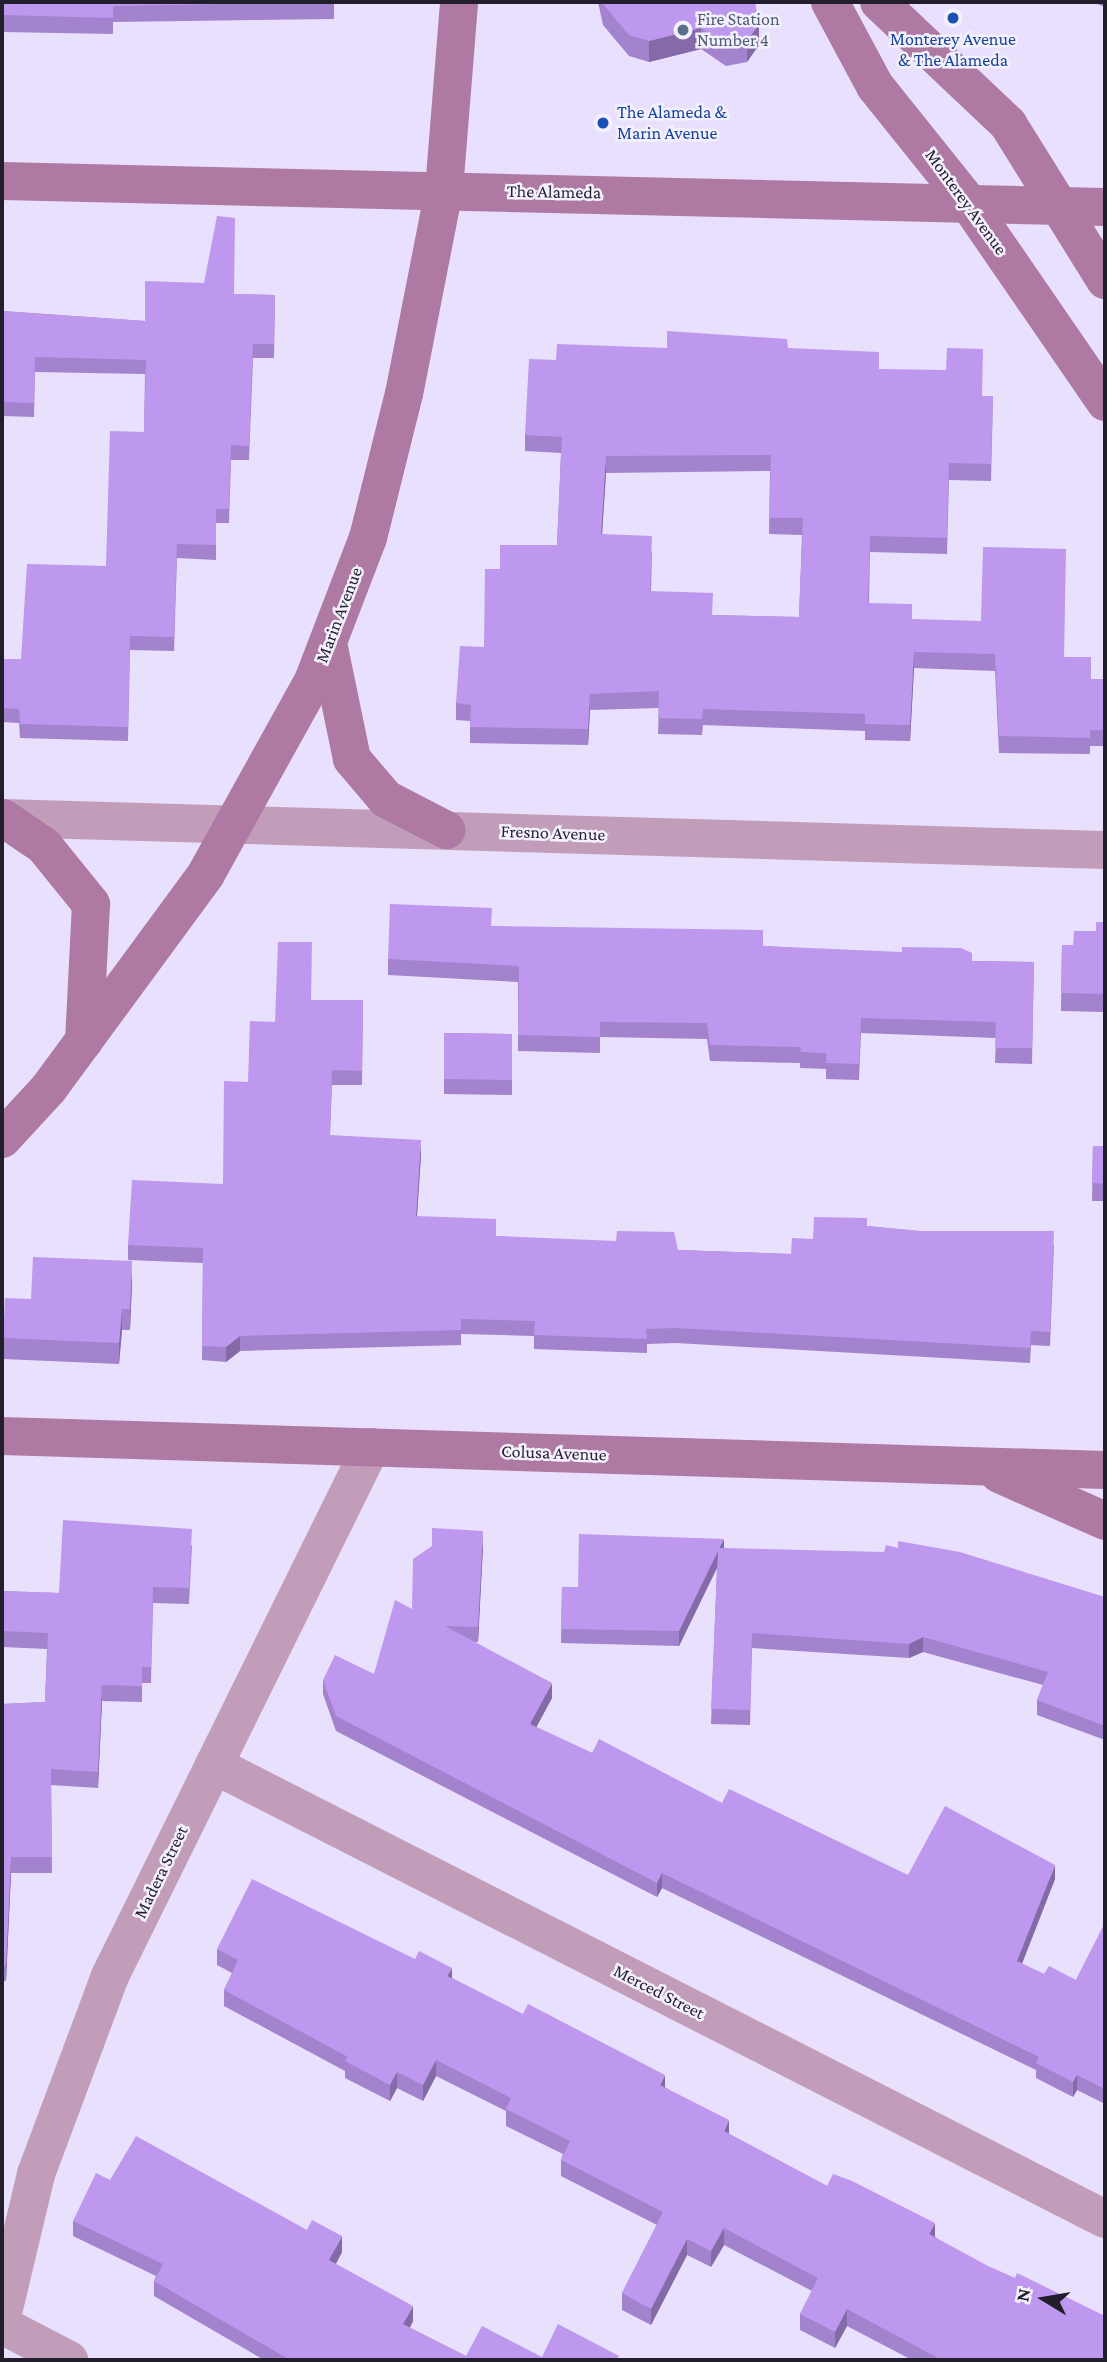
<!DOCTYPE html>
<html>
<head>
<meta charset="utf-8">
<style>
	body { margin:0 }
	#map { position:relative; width:1107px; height:2362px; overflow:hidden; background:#e8e0fc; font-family:"Crimson Pro",serif }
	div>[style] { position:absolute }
	.street>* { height:38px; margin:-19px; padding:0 19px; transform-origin:19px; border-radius:19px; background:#c19db9 }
	.secondary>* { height:38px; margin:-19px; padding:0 19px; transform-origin:19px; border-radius:19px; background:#ae79a2 }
	.wall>* { inset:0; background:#a383cd }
	.shaded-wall>* { inset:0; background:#846aa7 }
	.building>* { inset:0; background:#bd98ee }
	.dots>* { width:19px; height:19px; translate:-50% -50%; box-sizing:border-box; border:4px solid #f4f0fe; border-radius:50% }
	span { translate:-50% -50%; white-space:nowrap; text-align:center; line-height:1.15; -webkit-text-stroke:5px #f4f0fe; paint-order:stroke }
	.service-label { font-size:18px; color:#4e5e75 }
	.left { translate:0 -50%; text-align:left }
	.transit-label { font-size:18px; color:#164399 }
	.street-label { font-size:18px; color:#231e2b }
	.frame { position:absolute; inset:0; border:4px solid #231e2b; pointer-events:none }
	.north { position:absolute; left:1009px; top:2264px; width:70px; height:70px; -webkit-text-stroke:5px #f4f0fe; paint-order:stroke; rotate:281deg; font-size:19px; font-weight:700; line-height:28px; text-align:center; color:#231e2b }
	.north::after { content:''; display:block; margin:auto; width:24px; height:32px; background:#231e2b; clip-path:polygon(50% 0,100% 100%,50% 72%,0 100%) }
</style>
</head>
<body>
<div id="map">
	<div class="street">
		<div style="left:2px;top:818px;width:1103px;rotate:1.66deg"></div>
		<div style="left:214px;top:1765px;width:1000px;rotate:27deg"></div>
		<div style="left:2px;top:2317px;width:147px;rotate:-76.6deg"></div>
		<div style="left:36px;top:2174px;width:211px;rotate:-69.5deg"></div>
		<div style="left:110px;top:1976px;width:590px;rotate:-63.74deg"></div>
		<div style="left:2px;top:2325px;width:76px;rotate:27.6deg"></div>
	</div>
	<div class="secondary">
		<div style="left:830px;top:2px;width:95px;rotate:61.8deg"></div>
		<div style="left:875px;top:86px;width:147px;rotate:51.3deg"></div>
		<div style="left:967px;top:201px;width:244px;rotate:55.5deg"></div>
		<div style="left:879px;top:2px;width:178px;rotate:43.4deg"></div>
		<div style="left:1008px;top:124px;width:184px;rotate:58.1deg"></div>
		<div style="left:2px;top:181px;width:1103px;rotate:1.35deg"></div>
		<div style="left:328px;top:643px;width:118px;rotate:78.3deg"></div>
		<div style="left:352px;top:759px;width:52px;rotate:49.6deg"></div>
		<div style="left:386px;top:799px;width:68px;rotate:27.3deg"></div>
		<div style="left:3px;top:818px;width:50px;rotate:34.3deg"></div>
		<div style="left:44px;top:846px;width:75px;rotate:51deg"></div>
		<div style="left:91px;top:904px;width:137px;rotate:92.9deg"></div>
		<div style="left:2px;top:1139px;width:69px;rotate:-47.3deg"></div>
		<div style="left:49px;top:1088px;width:265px;rotate:-53.7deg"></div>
		<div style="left:206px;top:874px;width:221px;rotate:-61deg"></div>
		<div style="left:313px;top:681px;width:153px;rotate:-69deg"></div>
		<div style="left:368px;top:538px;width:148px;rotate:-76deg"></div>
		<div style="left:404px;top:394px;width:208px;rotate:-78.9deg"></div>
		<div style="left:444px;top:190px;width:189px;rotate:-85.4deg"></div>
		<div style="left:2px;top:1436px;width:1104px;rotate:1.77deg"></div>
		<div style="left:999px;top:1474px;width:116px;rotate:23.9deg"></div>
	</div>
	<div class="wall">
		<div style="clip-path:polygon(2px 2px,334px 2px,334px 19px,113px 22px,113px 34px,2px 32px)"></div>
		<div style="clip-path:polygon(598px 2px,755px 2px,759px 45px,747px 62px,726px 66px,701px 49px,649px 62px,629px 56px,603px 25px)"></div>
		<div style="clip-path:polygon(1092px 2px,1105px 2px,1105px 7px)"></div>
		<div style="clip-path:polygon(234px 294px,275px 295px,274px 358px,253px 358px,249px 460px,231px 460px,229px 523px,216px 523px,216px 560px,177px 558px,174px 651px,130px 650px,128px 741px,20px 738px,19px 723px,2px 722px,2px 659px,21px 659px,106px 566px,144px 432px,145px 374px,35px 372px,34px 417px,2px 416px,2px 311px,145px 321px)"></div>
		<div style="clip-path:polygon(evenodd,667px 348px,788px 348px,879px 369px,982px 396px,993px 396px,991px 481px,949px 480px,947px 554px,870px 552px,869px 603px,912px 619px,1065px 657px,1091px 679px,1105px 679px,1105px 746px,1090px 746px,1090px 754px,999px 753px,995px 671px,914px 668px,910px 741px,865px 740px,865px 731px,703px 725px,702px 735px,658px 734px,659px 708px,590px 710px,588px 745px,470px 743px,470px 721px,456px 720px,456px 703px,484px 647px,500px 569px,557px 545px,561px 453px,525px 451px,525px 435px,556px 360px,667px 348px,770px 471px,769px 534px,802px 535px,799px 617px,713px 615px,651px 591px,652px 552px,602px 534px,606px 473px,770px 471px)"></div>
		<div style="clip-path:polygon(1105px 922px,1105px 1012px,1061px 1011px,1062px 945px,1073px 945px,1096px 931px)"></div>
		<div style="clip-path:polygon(492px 926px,972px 961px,1034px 962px,1032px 1064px,995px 1063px,996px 1038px,861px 1033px,859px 1080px,826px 1079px,826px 1069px,800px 1068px,800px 1063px,710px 1061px,707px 1039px,600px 1037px,600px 1053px,518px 1051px,518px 982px,388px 975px,388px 959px)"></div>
		<div style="clip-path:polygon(311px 1000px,363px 1000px,362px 1085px,332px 1085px,330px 1135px,421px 1155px,417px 1216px,496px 1236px,678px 1250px,791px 1254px,813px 1239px,867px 1226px,1054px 1245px,1050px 1346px,1031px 1345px,1030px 1363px,676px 1343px,647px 1344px,647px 1353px,534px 1349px,534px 1336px,461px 1334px,461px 1345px,240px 1351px,226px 1362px,202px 1360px,203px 1263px,128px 1260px,128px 1245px,223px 1184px,248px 1082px,275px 1022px)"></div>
		<div style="clip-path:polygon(444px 1033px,512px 1034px,512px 1095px,444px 1094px)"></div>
		<div style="clip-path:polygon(1093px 1146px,1105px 1146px,1105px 1201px,1092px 1201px)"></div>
		<div style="clip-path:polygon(132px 1282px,130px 1330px,122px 1330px,119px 1364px,3px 1359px,3px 1338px,31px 1299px)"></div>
		<div style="clip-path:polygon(192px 1545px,189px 1604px,153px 1603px,151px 1683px,142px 1683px,142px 1702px,102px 1701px,98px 1788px,51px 1785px,52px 1873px,11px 1873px,6px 1981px,2px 1981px,2px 1704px,45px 1702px,47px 1649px,2px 1647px,2px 1591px,59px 1593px)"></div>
		<div style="clip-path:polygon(483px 1546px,478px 1642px,474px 1642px,552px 1698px,536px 1727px,592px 1753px,908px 1875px,1055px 1879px,1022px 1964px,1044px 1974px,1076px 1980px,1105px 1923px,1105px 2104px,1077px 2090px,1073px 2097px,1036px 2078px,1036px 2070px,662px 1888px,657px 1897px,336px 1731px,323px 1694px,323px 1680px,374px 1674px,412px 1609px)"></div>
		<div style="clip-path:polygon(724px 1548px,1105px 1597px,1105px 1740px,1037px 1715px,1037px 1700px,1043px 1685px,923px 1652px,909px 1658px,752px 1648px,750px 1725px,711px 1724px,717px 1567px,679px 1646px,561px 1643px,562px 1587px,578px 1587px)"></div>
		<div style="clip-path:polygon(217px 1949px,452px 1978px,665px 2087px,729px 2134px,827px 2186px,935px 2237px,1105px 2360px,912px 2360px,847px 2326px,835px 2348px,800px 2330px,800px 2314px,812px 2291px,724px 2245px,711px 2267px,687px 2255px,651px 2325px,622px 2310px,622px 2293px,657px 2225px,561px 2176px,561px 2160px,563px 2154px,506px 2126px,506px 2111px,436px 2076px,423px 2101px,397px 2088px,390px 2101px,345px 2078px,345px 2071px,224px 2006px,224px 1990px,232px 1973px,217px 1965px)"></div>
		<div style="clip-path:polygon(110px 2180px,342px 2252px,336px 2264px,413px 2321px,410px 2328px,466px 2356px,542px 2357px,619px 2360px,264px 2360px,154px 2296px,154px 2281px,156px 2276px,73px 2236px,73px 2221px)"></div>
	</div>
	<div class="shaded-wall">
		<div style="clip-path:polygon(759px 24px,759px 45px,747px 62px,747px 41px)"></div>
		<div style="clip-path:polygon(701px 28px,701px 49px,649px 62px,649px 41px)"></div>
		<div style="clip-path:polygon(606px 456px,606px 473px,601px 550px,601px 534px)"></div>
		<div style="clip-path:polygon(914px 652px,914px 668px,910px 741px,910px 725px)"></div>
		<div style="clip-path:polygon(590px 694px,590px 710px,588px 745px,588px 729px)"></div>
		<div style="clip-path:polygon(421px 1140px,421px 1155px,416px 1230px,416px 1216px)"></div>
		<div style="clip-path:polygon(132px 1261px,132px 1282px,130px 1330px,130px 1309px)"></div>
		<div style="clip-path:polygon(122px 1309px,122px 1330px,119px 1364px,119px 1343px)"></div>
		<div style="clip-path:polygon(240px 1336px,240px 1351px,226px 1362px,226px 1347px)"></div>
		<div style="clip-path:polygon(483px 1531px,483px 1546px,478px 1642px,478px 1627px)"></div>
		<div style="clip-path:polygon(724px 1539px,724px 1553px,719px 1548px)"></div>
		<div style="clip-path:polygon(718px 1551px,718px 1566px,679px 1646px,679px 1631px)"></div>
		<div style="clip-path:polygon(923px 1637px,923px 1652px,909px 1658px,909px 1644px)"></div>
		<div style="clip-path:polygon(552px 1683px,552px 1698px,530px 1739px,530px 1724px)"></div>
		<div style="clip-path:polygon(102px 1685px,102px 1701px,98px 1788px,98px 1772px)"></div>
		<div style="clip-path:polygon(11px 1857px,11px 1873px,6px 1981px,6px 1965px)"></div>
		<div style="clip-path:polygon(1055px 1865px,1055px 1879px,1017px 1976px,1017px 1961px)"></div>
		<div style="clip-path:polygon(662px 1873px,662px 1888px,657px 1897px,657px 1883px)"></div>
		<div style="clip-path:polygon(452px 1968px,452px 1984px,447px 1976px)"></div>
		<div style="clip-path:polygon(436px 2060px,436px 2076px,423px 2101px,423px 2085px)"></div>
		<div style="clip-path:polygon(397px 2072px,397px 2088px,390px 2101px,390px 2085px)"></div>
		<div style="clip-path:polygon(665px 2075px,665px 2091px,660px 2085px)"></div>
		<div style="clip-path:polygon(1077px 2075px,1077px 2090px,1073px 2097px,1073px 2082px)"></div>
		<div style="clip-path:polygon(729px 2120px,729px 2136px,724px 2131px)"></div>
		<div style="clip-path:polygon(935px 2223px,935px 2239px,929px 2234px)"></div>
		<div style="clip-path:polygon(724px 2228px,724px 2245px,711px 2267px,711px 2251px)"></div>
		<div style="clip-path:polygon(342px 2236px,342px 2252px,329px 2276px,329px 2260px)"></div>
		<div style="clip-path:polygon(687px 2239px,687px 2255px,651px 2325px,651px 2309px)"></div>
		<div style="clip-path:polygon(413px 2306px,413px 2321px,403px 2340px,403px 2324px)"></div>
		<div style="clip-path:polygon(847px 2309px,847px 2326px,835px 2348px,835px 2332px)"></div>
	</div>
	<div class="building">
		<div style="clip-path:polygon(2px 2px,334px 2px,113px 6px,113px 18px,2px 15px)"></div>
		<div style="clip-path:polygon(602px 2px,755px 2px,759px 24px,747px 41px,726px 45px,701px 28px,649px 41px,629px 35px,603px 4px)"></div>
		<div style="clip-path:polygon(217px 216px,235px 218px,234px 294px,275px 295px,274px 344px,253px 344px,249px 446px,231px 445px,229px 509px,216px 509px,216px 545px,177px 544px,174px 637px,130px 636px,128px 727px,20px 724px,19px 709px,2px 708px,2px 659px,21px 659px,27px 564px,106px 566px,110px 431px,144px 432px,146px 360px,35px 357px,34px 403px,2px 402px,2px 311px,145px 321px,145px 281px,204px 283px)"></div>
		<div style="clip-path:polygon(evenodd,667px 331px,787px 339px,788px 348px,879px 352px,879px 369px,946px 370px,947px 348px,983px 349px,982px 396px,993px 396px,991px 464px,949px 463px,947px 538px,870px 536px,868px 603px,912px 604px,912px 619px,981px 621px,983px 547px,1066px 549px,1064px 657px,1091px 657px,1091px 679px,1105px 679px,1105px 730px,1090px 730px,1090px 738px,999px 736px,995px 654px,914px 652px,910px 725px,865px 724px,865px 714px,703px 709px,702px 719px,658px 718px,659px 691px,590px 694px,588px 729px,470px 727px,471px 705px,456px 703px,460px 646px,484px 647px,485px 569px,500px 569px,500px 545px,557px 545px,562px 437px,525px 435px,529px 359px,556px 360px,557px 344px,667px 348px,667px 331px,771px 455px,769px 518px,803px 518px,799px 617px,712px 615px,713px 593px,650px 591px,652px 536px,601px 534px,606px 456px,771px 455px)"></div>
		<div style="clip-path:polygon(390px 904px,492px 908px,491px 926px,763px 930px,763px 946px,902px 952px,902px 947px,961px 948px,972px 953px,972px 961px,1034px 962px,1032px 1048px,995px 1048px,996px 1022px,861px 1018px,859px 1064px,826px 1063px,826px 1053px,800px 1052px,801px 1047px,710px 1045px,707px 1023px,600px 1022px,600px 1037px,518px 1035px,519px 966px,388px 959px)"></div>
		<div style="clip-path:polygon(1096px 922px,1105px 922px,1105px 994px,1061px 993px,1062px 945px,1073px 945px,1074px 931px,1096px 931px)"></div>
		<div style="clip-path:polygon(278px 942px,312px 942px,311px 1000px,363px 1000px,362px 1071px,332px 1070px,330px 1135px,421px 1140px,416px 1216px,496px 1219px,496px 1236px,616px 1241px,617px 1231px,674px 1232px,678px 1250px,791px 1254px,792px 1238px,813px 1239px,814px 1217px,867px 1218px,867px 1226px,921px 1231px,1054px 1231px,1050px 1332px,1031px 1331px,1030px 1348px,676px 1328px,646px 1329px,647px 1339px,534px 1335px,535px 1321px,461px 1319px,461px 1330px,240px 1336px,226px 1347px,202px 1346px,203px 1248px,128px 1245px,132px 1180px,223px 1184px,224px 1081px,248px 1082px,250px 1021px,275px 1022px)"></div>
		<div style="clip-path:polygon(444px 1033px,512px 1034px,512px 1080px,444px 1079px)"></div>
		<div style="clip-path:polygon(1093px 1146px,1105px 1146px,1105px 1184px,1092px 1183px)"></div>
		<div style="clip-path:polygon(33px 1257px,132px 1261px,130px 1309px,122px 1309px,119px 1343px,3px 1338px,5px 1298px,31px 1299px)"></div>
		<div style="clip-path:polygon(63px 1520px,192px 1529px,189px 1588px,153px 1587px,151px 1667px,142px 1667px,142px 1686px,102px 1685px,98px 1772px,51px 1769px,52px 1857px,11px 1857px,6px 1965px,2px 1965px,2px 1704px,45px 1702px,48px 1633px,2px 1631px,2px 1591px,59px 1593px)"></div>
		<div style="clip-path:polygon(432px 1528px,483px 1531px,478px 1627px,445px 1626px,552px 1683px,530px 1724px,592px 1753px,599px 1739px,722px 1803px,729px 1789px,908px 1875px,945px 1806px,1055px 1865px,1017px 1961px,1044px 1974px,1049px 1966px,1076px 1980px,1105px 1923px,1105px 2089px,1077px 2075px,1073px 2082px,1036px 2063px,1039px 2057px,662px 1873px,657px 1883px,336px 1716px,323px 1680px,335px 1655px,374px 1674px,395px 1600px,412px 1609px,413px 1559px,432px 1546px)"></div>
		<div style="clip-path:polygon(579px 1534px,724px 1539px,719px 1548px,884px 1552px,886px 1545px,898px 1548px,898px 1541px,960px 1552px,1105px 1597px,1105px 1726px,1037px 1700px,1048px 1672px,923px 1637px,909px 1644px,752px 1633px,750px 1710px,711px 1709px,718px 1551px,679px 1631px,561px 1629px,562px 1587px,578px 1587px)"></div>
		<div style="clip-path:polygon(252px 1879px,415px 1959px,419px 1951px,452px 1968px,447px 1976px,523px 2014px,528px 2004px,665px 2075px,660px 2085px,729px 2120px,724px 2131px,827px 2186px,833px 2174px,852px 2181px,935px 2223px,929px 2234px,988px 2266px,1015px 2278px,1017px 2273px,1105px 2316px,1105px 2360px,937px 2360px,938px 2358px,847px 2309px,835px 2332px,800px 2314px,818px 2278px,724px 2228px,711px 2251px,687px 2239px,651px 2309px,622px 2293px,663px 2212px,561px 2160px,570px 2141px,506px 2109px,511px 2098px,436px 2060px,423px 2085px,397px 2072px,390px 2085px,345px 2061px,348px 2057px,224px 1990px,238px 1960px,217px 1949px)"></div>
		<div style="clip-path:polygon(136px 2136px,307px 2230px,312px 2220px,342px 2236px,329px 2260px,413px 2306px,403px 2324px,466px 2356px,482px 2326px,542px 2357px,558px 2324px,619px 2356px,616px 2360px,290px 2360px,154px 2281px,163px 2264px,73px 2221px,96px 2173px,110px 2180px)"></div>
	</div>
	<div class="dots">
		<div style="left:953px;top:18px;background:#1a4fb4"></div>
		<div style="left:683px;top:30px;background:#5c6f8a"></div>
		<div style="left:603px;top:123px;background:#1a4fb4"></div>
	</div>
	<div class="service-label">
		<span class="left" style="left:697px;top:30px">Fire Station<br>Number 4</span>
	</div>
	<div class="transit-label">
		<span style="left:953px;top:50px">Monterey Avenue<br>&amp; The Alameda</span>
		<span class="left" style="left:617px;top:123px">The Alameda &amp;<br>Marin Avenue</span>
	</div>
	<div class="street-label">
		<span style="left:554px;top:192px;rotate:1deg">The Alameda</span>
		<span style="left:966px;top:202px;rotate:54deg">Monterey Avenue</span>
		<span style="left:339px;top:615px;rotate:-69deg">Marin Avenue</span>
		<span style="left:553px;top:833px;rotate:2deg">Fresno Avenue</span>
		<span style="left:554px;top:1453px;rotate:2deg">Colusa Avenue</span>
		<span style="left:161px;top:1872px;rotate:-64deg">Madera Street</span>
		<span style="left:659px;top:1992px;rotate:27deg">Merced Street</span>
	</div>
	<div class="frame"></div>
	<div class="north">N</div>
</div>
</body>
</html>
